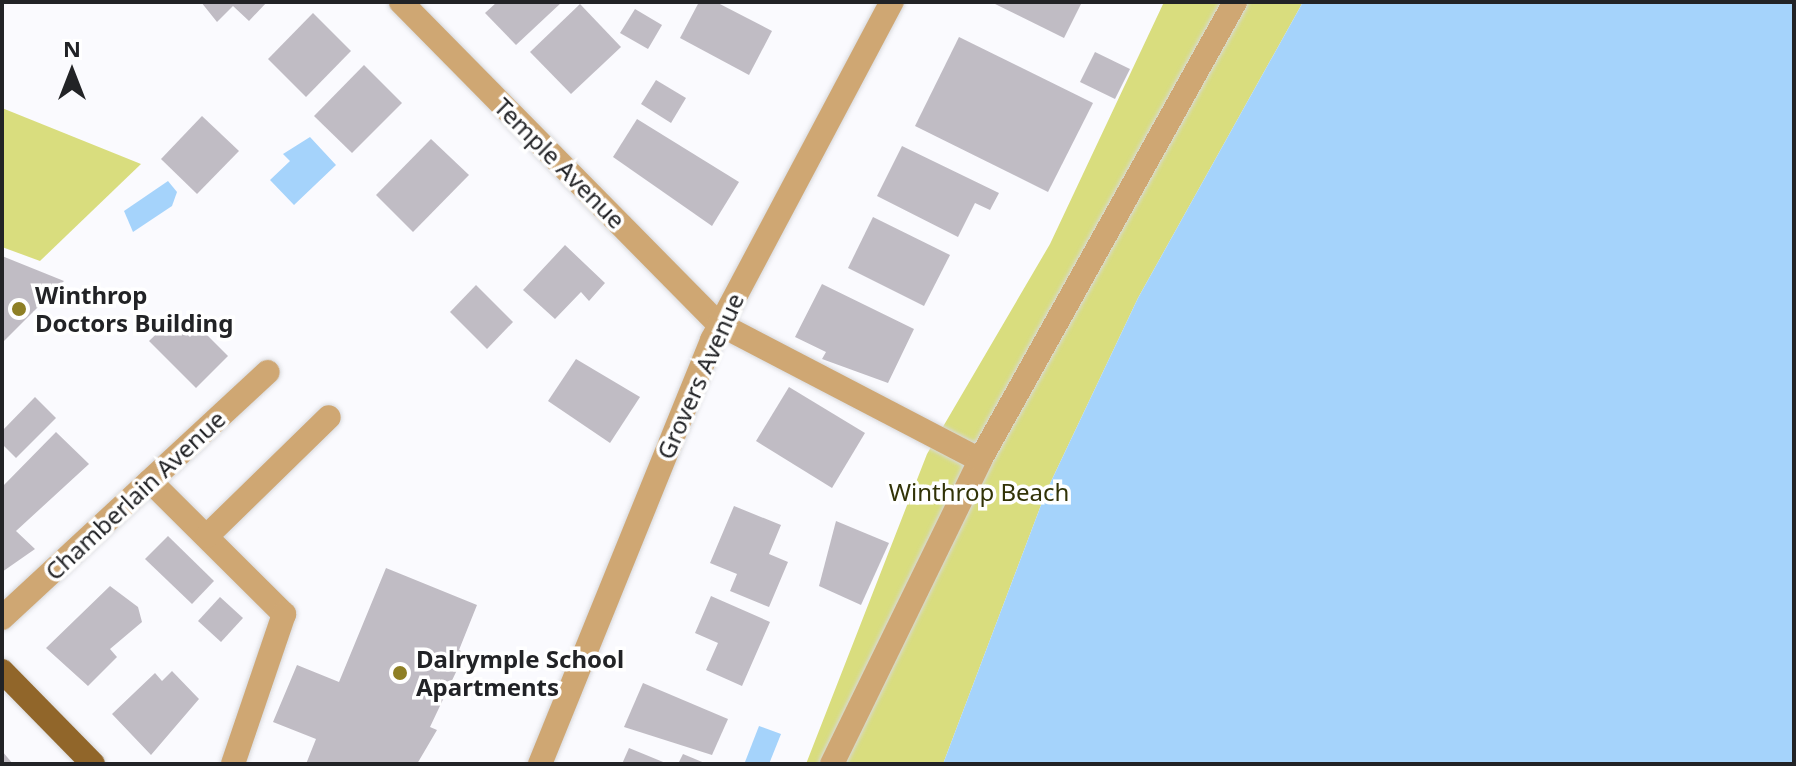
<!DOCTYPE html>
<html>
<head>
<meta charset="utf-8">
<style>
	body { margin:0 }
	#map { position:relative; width:1796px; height:766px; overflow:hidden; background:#fafafe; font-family:"Noto Sans",sans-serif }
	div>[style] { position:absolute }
	.green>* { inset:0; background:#d9dd7e }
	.water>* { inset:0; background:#a5d3fb }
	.building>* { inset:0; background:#c0bcc4 }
	.roads { filter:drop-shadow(0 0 2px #d7d8db) drop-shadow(0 0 2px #d7d8db) }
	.minor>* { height:24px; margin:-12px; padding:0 12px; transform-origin:12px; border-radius:12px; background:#cfa773 }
	.major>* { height:24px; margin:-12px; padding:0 12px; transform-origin:12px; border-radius:12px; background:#91662a }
	.dots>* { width:22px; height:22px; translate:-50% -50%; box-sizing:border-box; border:4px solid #fff; border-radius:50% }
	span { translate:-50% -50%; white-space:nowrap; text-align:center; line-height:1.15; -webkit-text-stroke:7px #fff; paint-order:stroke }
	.street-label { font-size:24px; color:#222326 }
	.poi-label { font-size:24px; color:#222326; font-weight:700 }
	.left { translate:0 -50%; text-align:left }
	.park-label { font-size:24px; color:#323307 }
	.frame { position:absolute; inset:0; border:4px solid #222326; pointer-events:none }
	.north { position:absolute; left:32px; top:32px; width:80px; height:80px; -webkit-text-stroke:6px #fff; paint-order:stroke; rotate:0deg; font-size:22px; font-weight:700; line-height:32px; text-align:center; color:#222326 }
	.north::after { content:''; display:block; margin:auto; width:28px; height:36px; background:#222326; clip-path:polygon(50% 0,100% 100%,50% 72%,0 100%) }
</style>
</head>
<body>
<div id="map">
	<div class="green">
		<div style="clip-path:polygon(1164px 2px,1303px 2px,1138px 298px,1046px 492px,943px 764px,806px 764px,927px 454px,1050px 244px)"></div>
		<div style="clip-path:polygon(2px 108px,141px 164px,40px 261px,2px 247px)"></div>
	</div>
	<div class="water">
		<div style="clip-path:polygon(1303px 2px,1794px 2px,1794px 764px,943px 764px,1046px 492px,1138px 298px)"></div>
		<div style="clip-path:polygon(310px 137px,336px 165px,294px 205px,270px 180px,290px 161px,283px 154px)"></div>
		<div style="clip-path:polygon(168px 181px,177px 192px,172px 206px,133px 232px,124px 211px)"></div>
		<div style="clip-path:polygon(759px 726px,781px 734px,769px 764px,745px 762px)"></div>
	</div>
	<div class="building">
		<div style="clip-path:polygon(201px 2px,267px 2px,249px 21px,233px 6px,217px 22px)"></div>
		<div style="clip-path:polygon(497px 2px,562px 2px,516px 45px,485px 13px)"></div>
		<div style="clip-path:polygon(699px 2px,716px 2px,772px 31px,749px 75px,680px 38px)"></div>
		<div style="clip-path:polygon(991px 2px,1082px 2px,1064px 38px)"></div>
		<div style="clip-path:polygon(580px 4px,621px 47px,571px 94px,530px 52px)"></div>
		<div style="clip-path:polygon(635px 9px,662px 25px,648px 49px,620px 33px)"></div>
		<div style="clip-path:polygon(313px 13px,351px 51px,306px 97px,268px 59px)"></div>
		<div style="clip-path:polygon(959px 37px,1093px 103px,1048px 192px,915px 126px)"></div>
		<div style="clip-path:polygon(1095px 52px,1130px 69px,1115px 99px,1080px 82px)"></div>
		<div style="clip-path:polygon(364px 65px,402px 103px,352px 153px,314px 116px)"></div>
		<div style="clip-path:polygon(656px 80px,686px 98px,671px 123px,641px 104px)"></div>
		<div style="clip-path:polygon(202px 116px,239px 151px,197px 194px,161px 159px)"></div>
		<div style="clip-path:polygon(637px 119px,739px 182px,712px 226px,613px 157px)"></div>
		<div style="clip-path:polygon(431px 139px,469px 175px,413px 232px,376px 195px)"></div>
		<div style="clip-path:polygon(902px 146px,999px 193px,990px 210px,975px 203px,958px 237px,877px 196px)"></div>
		<div style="clip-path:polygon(873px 217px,950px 255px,924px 306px,848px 268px)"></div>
		<div style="clip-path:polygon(565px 245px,605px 283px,589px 301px,581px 292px,555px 319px,523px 290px)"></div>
		<div style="clip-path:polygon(2px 256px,64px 281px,2px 343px)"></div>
		<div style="clip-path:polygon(822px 284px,914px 329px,888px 383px,822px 359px,826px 352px,795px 337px)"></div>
		<div style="clip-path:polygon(476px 285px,513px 322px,487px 349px,450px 312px)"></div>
		<div style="clip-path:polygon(172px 319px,190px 337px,199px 327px,228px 356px,196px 388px,149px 341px)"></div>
		<div style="clip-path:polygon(576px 359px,640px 397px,610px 443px,548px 401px)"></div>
		<div style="clip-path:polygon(789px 387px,865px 433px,832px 488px,756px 441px)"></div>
		<div style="clip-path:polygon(35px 397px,56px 418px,16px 458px,2px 444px,2px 431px)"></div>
		<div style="clip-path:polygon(56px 432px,89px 464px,16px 531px,35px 549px,2px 572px,2px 487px)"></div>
		<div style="clip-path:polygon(734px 506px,781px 525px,769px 554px,788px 562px,769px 607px,730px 591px,737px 574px,710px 563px)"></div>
		<div style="clip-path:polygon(836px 521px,889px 543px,861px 605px,819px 586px)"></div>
		<div style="clip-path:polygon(168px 536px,214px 581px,192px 604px,145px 559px)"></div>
		<div style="clip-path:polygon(386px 568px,477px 605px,459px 650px,465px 653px,430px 727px,437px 730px,417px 764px,306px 764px,316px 739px,273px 722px,297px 665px,339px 682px)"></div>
		<div style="clip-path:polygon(110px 586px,138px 607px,142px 622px,110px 649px,117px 657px,88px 686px,46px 648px)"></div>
		<div style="clip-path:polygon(711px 596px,770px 622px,742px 686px,706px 670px,718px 643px,695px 633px)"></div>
		<div style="clip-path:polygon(220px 597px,243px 618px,221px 642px,198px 621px)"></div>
		<div style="clip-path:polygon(172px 671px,199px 699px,151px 755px,112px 714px,155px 673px,162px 681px)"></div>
		<div style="clip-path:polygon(643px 683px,728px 719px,712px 755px,624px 727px)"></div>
		<div style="clip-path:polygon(629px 748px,668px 764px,622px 764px)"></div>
		<div style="clip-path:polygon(2px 751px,13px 764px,2px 764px)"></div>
		<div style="clip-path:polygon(683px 754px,707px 764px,678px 764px)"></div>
	</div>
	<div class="roads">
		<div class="minor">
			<div style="left:401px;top:2px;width:453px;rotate:45.4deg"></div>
			<div style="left:719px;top:324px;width:294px;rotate:27.5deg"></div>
			<div style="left:150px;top:481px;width:189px;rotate:44.8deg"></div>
			<div style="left:284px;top:614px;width:158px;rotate:108.8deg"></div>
			<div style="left:207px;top:536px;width:170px;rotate:-44.3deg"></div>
			<div style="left:2px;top:618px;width:362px;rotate:-42.8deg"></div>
			<div style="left:540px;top:764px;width:458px;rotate:-67.9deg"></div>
			<div style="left:712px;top:340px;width:383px;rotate:-62deg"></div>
			<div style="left:832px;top:764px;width:338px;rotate:-64deg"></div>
			<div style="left:980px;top:460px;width:524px;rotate:-60.89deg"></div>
		</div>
		<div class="major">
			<div style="left:2px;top:671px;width:130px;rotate:45.6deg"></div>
		</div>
	</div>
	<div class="dots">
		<div style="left:19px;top:309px;background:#8e7f25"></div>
		<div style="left:400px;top:673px;background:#8e7f25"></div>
	</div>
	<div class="street-label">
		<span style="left:560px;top:163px;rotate:45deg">Temple Avenue</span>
		<span style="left:700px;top:376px;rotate:-66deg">Grovers Avenue</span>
		<span style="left:135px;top:495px;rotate:-43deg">Chamberlain Avenue</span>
	</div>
	<div class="poi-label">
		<span class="left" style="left:35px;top:309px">Winthrop<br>Doctors Building</span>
		<span class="left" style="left:416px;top:673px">Dalrymple School<br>Apartments</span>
	</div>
	<div class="park-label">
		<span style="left:979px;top:492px">Winthrop Beach</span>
	</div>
	<div class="frame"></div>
	<div class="north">N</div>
</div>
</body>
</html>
